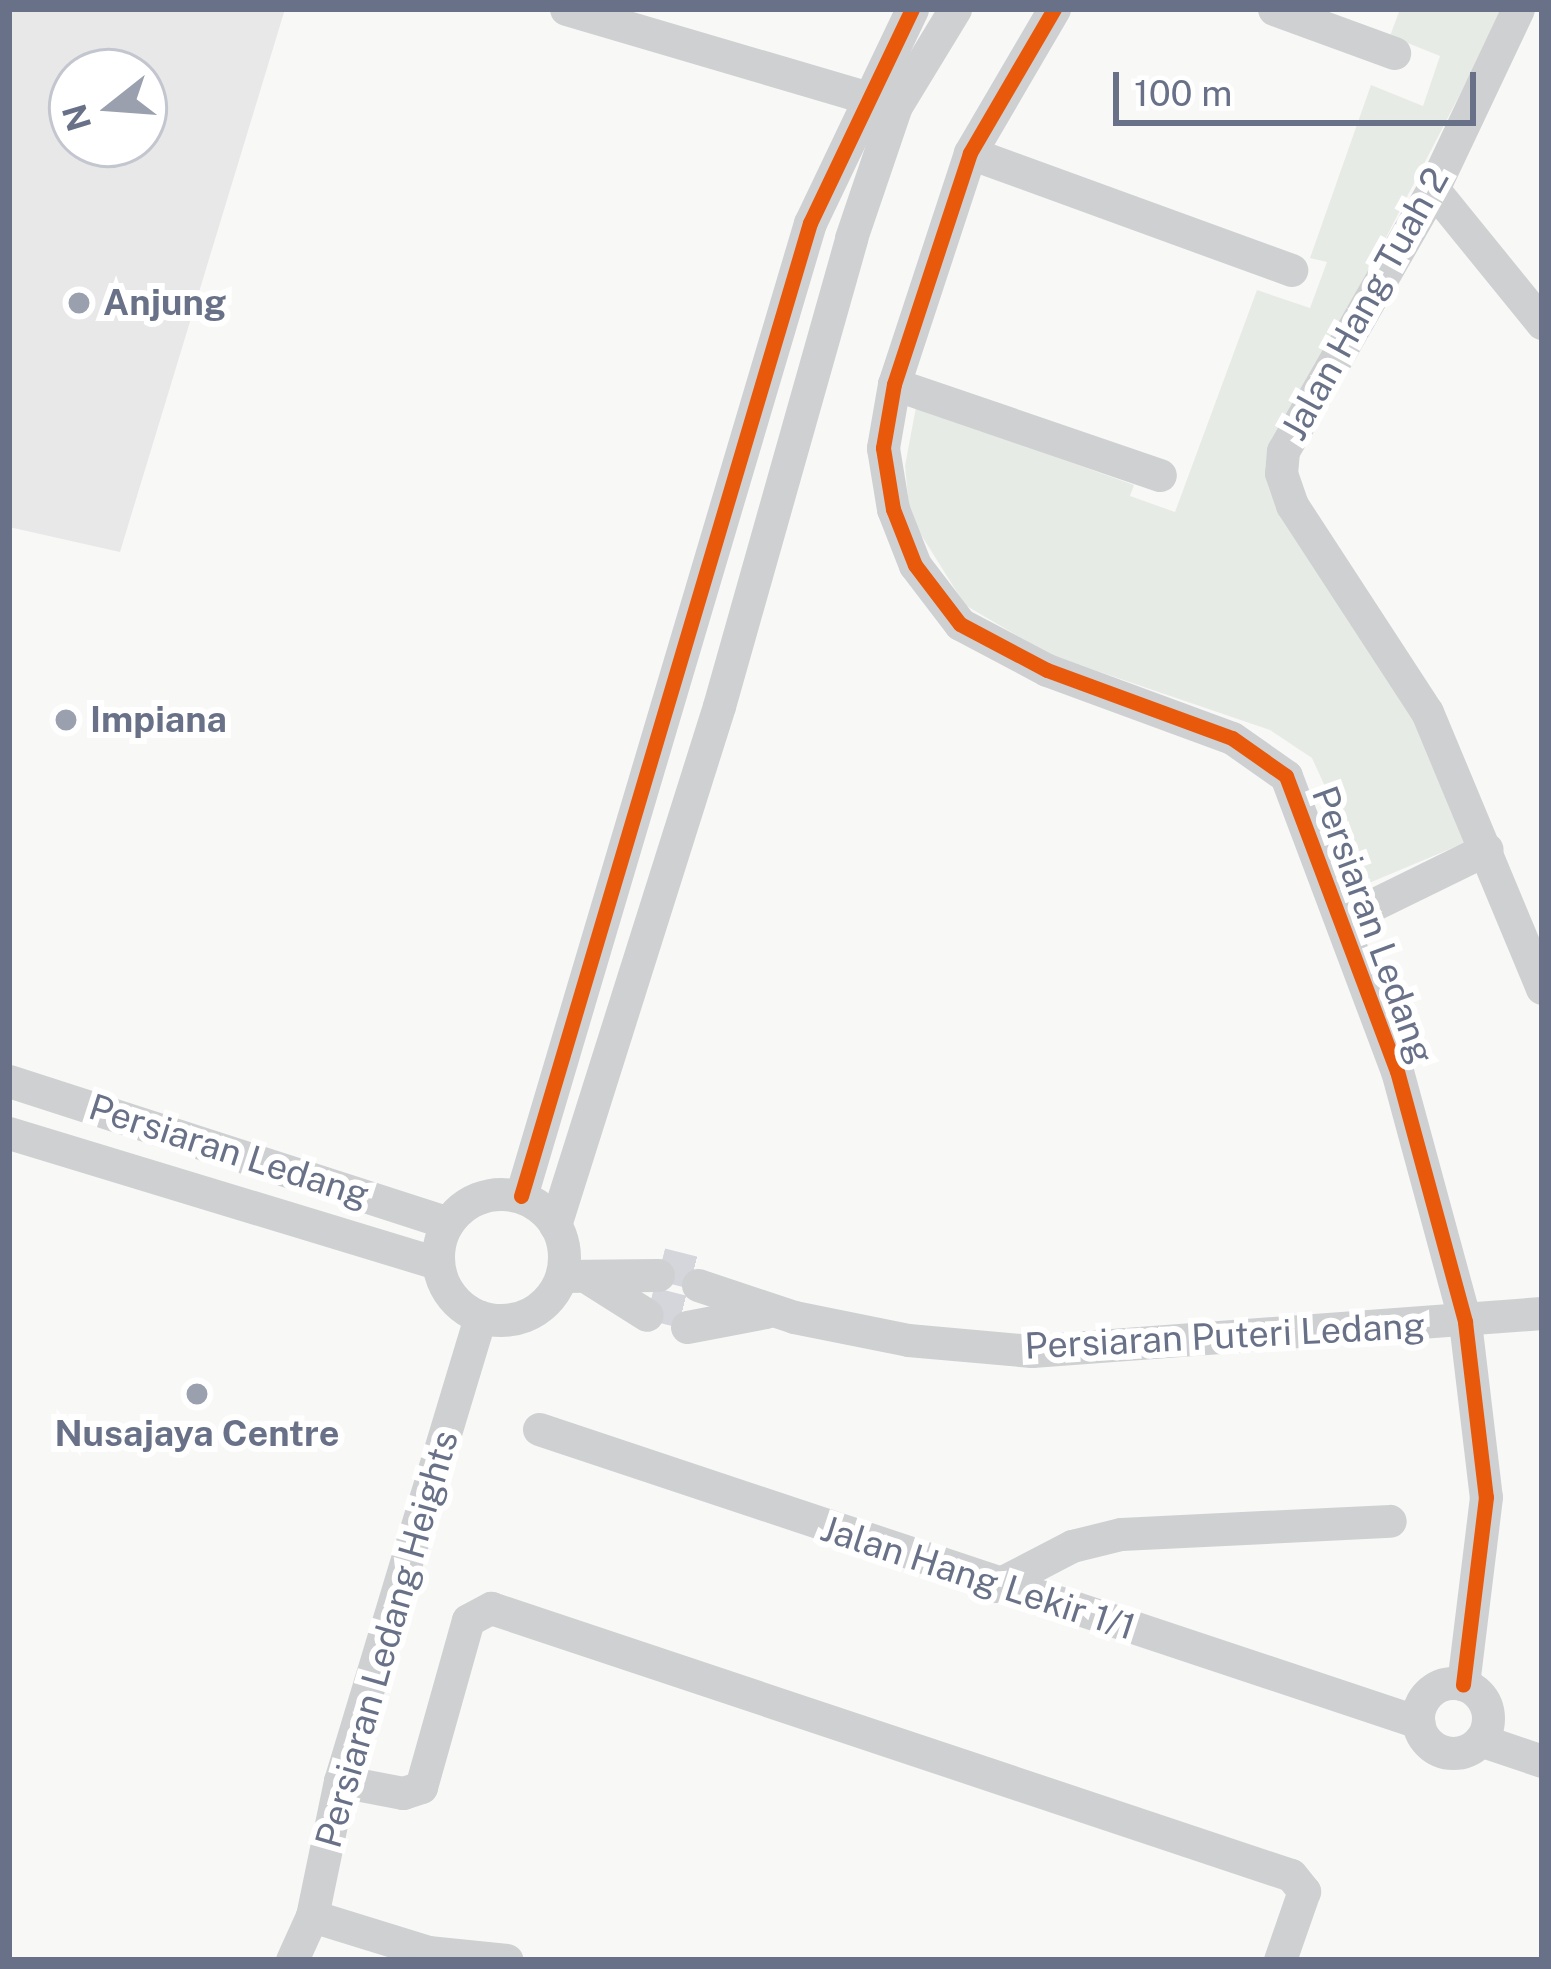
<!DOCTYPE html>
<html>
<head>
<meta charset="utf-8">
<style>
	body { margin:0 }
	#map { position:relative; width:1551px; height:1969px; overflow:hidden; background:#f8f8f7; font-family:"Public Sans",sans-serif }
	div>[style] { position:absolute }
	.built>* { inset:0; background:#e8e8e9 }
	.green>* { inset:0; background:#e7ebe5 }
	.minor-tunnel>* { height:33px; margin-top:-16.5px; transform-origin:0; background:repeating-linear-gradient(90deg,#d4d6db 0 33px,transparent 0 49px) }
	.minor>* { height:33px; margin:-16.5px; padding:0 16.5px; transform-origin:16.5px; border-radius:16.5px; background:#cfd0d2 }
	.minor>.ring { margin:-16.5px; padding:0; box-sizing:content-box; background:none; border:33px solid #cfd0d2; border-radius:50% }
	.cycleway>* { height:15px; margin:-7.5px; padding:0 7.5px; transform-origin:7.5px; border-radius:7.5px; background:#e8590c }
	.dots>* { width:33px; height:33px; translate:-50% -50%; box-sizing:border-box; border:6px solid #fff; border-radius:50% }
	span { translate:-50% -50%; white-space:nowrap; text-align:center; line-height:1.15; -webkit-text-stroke:12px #fff; paint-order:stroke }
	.poi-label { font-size:36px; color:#687187; font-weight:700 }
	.left { translate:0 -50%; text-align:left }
	.street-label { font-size:36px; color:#687187 }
	.frame { position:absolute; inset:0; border:12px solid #687187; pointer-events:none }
	.north { position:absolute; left:48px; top:48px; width:120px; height:120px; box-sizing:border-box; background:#fff; border:3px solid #c3c6cf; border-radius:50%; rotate:253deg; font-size:33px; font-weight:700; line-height:48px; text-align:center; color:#687187 }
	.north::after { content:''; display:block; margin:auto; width:42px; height:54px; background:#9aa0ae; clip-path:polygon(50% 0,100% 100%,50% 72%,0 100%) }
	.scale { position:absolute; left:1113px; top:72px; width:363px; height:54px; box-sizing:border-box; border:6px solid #687187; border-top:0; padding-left:15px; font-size:36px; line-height:42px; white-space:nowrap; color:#687187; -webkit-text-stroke:9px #fff; paint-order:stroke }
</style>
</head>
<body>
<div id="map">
	<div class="built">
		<div style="clip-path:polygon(evenodd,9px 9px,285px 9px,120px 552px,9px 527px,9px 9px,72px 72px,144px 72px,144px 144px,72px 144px,72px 72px)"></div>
	</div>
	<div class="green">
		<div style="clip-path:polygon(1400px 9px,1504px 9px,1269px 464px,1403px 692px,1474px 839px,1369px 883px,1312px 758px,1270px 730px,1050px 655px,965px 605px,910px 517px,905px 466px,916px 407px,1134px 485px,1130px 496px,1175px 512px,1257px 290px,1310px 308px,1327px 262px,1310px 258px,1371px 85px,1423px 106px,1440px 56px,1390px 36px)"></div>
	</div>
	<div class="minor-tunnel">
		<div style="left:661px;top:1264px;width:41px;rotate:14deg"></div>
		<div style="left:650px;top:1303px;width:41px;rotate:14deg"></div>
	</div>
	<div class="minor">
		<div style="left:566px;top:9px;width:329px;rotate:16.4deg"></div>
		<div style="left:1054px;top:9px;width:167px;rotate:120.3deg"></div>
		<div style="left:970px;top:153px;width:243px;rotate:108.2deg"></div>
		<div style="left:894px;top:384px;width:65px;rotate:99.8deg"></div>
		<div style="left:883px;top:448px;width:62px;rotate:80.7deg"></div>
		<div style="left:893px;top:509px;width:60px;rotate:68.6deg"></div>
		<div style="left:915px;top:565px;width:74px;rotate:52.7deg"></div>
		<div style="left:960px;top:624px;width:98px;rotate:27.9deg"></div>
		<div style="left:1047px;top:670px;width:197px;rotate:20.2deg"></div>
		<div style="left:1232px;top:738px;width:66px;rotate:35.1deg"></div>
		<div style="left:1286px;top:776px;width:315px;rotate:69.4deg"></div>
		<div style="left:1397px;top:1071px;width:260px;rotate:74.8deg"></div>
		<div style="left:1465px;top:1322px;width:176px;rotate:83.2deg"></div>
		<div style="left:1486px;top:1497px;width:189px;rotate:97deg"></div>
		<div style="left:1274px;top:9px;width:128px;rotate:20.1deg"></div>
		<div style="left:1518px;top:9px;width:199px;rotate:115.3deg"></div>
		<div style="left:1433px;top:189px;width:302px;rotate:119.8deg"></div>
		<div style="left:1283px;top:451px;width:22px;rotate:95deg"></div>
		<div style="left:1281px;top:473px;width:34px;rotate:71deg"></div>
		<div style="left:1292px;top:505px;width:247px;rotate:56.9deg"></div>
		<div style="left:1427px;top:712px;width:299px;rotate:67.4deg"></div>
		<div style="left:970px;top:153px;width:342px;rotate:20deg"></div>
		<div style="left:1433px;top:189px;width:173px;rotate:50.9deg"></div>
		<div style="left:894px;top:384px;width:281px;rotate:18.9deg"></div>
		<div style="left:1342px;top:920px;width:161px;rotate:-26.1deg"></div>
		<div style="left:9px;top:1081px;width:461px;rotate:17.9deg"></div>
		<div style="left:9px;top:1133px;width:448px;rotate:16.9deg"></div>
		<div class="ring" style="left:438px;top:1194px;width:93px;height:93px"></div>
		<div style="left:521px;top:1196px;width:1015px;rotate:-73.46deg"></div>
		<div style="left:810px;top:223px;width:237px;rotate:-64.5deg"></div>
		<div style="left:555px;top:1225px;width:544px;rotate:-72.46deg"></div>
		<div style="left:719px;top:706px;width:486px;rotate:-74.2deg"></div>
		<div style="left:851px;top:238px;width:139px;rotate:-71.2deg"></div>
		<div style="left:896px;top:106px;width:114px;rotate:-58.7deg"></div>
		<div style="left:562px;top:1276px;width:96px;rotate:-0.6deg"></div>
		<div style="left:590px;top:1279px;width:67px;rotate:32.3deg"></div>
		<div style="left:698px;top:1285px;width:101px;rotate:18.4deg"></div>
		<div style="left:794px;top:1317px;width:116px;rotate:11.4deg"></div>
		<div style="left:908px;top:1340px;width:124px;rotate:5.1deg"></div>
		<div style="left:1032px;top:1351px;width:511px;rotate:-4.26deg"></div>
		<div style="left:687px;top:1327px;width:80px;rotate:-10.8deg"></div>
		<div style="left:539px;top:1429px;width:927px;rotate:18.43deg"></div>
		<div style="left:995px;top:1586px;width:87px;rotate:-27.5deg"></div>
		<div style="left:1072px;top:1546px;width:50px;rotate:-13.8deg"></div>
		<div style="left:1121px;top:1534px;width:269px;rotate:-2.8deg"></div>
		<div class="ring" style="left:1418px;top:1683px;width:37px;height:37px"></div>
		<div style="left:1480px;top:1740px;width:65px;rotate:18.7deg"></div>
		<div style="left:340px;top:1781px;width:64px;rotate:10.8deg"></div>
		<div style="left:403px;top:1793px;width:19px;rotate:-18deg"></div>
		<div style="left:421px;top:1787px;width:173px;rotate:-74.3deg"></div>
		<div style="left:468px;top:1620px;width:26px;rotate:-28deg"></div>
		<div style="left:491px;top:1608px;width:843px;rotate:18.46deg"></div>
		<div style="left:1291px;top:1875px;width:21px;rotate:51deg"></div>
		<div style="left:1304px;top:1891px;width:73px;rotate:109.2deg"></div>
		<div style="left:312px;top:1916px;width:121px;rotate:17.2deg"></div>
		<div style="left:428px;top:1952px;width:79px;rotate:5.8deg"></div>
		<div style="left:292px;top:1960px;width:48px;rotate:-65.6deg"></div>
		<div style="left:312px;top:1916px;width:138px;rotate:-78.3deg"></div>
		<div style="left:340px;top:1781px;width:485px;rotate:-73.2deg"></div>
	</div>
	<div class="cycleway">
		<div style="left:1054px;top:9px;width:167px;rotate:120.3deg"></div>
		<div style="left:970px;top:153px;width:243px;rotate:108.2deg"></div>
		<div style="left:894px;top:384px;width:65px;rotate:99.8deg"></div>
		<div style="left:883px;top:448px;width:62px;rotate:80.7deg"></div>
		<div style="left:893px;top:509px;width:60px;rotate:68.6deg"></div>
		<div style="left:915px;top:565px;width:74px;rotate:52.7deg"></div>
		<div style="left:960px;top:624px;width:98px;rotate:27.9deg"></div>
		<div style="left:1047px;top:670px;width:197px;rotate:20.2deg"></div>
		<div style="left:1232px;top:738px;width:66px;rotate:35.1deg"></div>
		<div style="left:1286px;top:776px;width:315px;rotate:69.4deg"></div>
		<div style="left:1397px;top:1071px;width:260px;rotate:74.8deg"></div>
		<div style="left:1465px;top:1322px;width:176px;rotate:83.2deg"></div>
		<div style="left:1486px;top:1497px;width:189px;rotate:97deg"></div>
		<div style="left:521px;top:1196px;width:1015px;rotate:-73.46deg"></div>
		<div style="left:810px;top:223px;width:237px;rotate:-64.5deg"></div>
	</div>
	<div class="dots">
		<div style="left:79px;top:303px;background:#9aa0ae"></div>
		<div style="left:66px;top:720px;background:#9aa0ae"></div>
		<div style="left:197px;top:1394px;background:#9aa0ae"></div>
	</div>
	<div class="poi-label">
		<span class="left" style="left:103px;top:303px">Anjung</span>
		<span class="left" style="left:90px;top:720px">Impiana</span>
		<span style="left:197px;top:1434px">Nusajaya Centre</span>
	</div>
	<div class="street-label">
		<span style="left:1365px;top:304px;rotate:-61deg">Jalan Hang Tuah 2</span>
		<span style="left:1373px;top:925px;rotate:70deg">Persiaran Ledang</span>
		<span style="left:229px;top:1151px;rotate:18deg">Persiaran Ledang</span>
		<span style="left:1225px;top:1336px;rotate:-3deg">Persiaran Puteri Ledang</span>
		<span style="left:978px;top:1578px;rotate:18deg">Jalan Hang Lekir 1/1</span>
		<span style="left:387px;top:1639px;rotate:-74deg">Persiaran Ledang Heights</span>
	</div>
	<div class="frame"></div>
	<div class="north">N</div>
	<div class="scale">100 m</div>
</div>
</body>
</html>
